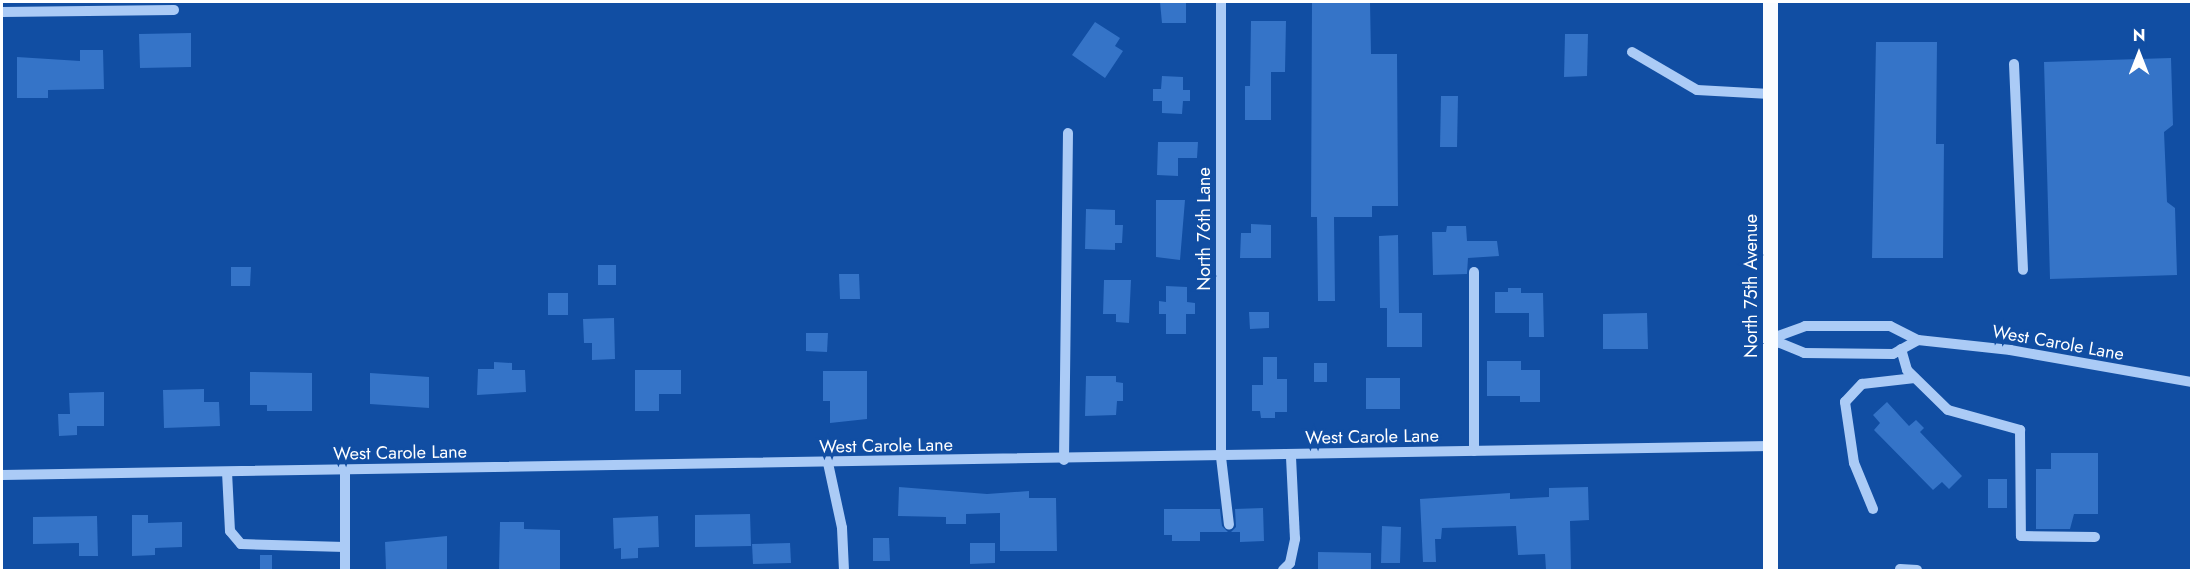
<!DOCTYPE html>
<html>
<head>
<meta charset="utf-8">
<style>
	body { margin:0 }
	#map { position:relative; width:2193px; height:572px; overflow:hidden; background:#114ea3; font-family:Jost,sans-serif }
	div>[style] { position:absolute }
	.building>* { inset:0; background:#3574c8 }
	.minor>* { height:10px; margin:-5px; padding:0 5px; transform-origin:5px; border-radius:5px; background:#abcbf6 }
	.major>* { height:15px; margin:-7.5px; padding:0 7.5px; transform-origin:7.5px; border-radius:7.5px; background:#fafcff }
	span { translate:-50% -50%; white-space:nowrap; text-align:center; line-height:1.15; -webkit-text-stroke:5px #114ea3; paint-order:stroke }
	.street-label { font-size:18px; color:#fff }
	.frame { position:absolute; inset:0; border:3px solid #fff; pointer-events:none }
	.north { position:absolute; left:2109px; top:24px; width:60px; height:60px; -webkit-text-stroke:4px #114ea3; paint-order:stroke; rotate:0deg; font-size:16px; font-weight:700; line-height:24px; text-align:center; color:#fff }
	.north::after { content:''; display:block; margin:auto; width:21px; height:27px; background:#fff; clip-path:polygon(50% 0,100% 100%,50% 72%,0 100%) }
</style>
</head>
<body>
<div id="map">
	<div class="building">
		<div style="clip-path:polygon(1160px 2px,1186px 2px,1186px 23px,1162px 23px)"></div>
		<div style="clip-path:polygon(1312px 2px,1370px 2px,1371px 54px,1397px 54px,1398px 206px,1372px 206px,1372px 217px,1334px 217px,1335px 301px,1318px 301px,1317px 217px,1311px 217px)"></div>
		<div style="clip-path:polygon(1251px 21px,1286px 21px,1285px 72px,1271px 72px,1271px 120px,1245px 120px,1245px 86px,1250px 86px)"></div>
		<div style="clip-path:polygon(1095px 22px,1120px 38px,1115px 46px,1123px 51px,1105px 78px,1072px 55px)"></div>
		<div style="clip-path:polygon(191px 33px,191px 67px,140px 68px,139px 34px)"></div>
		<div style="clip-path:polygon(1565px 34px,1588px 34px,1587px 76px,1564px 77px)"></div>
		<div style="clip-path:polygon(1876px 42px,1937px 42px,1936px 144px,1944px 144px,1943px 258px,1872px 258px)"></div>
		<div style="clip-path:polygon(80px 50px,103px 50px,104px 89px,48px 90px,48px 98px,17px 98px,17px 57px,80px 61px)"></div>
		<div style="clip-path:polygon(2171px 58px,2173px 125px,2164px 132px,2167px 202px,2175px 208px,2177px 275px,2050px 279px,2044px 62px)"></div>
		<div style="clip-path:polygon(1162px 76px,1183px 77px,1183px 90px,1190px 90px,1190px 101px,1183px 101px,1182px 114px,1162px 113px,1162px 101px,1153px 101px,1153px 89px,1161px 89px)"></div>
		<div style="clip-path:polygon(1441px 96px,1458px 96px,1457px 147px,1440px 147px)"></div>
		<div style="clip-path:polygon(1158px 142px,1198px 142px,1197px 158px,1178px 158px,1178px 176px,1157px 175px)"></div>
		<div style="clip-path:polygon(1156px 200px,1185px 200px,1180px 260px,1156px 257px)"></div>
		<div style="clip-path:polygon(1086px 209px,1115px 210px,1115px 225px,1123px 225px,1122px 243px,1115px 243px,1115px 250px,1085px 249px)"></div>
		<div style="clip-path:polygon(1251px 224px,1271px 225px,1271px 258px,1240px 258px,1241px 233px,1251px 233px)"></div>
		<div style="clip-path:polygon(1447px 226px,1466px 226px,1467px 241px,1497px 241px,1499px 256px,1468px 258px,1467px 274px,1433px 275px,1432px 232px,1446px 232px)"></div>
		<div style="clip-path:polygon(1398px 235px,1399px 313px,1422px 313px,1422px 347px,1387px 347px,1387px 308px,1380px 308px,1379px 236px)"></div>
		<div style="clip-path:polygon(598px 265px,616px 265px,616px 285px,598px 285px)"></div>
		<div style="clip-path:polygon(231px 267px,251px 267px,250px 286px,231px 286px)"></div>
		<div style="clip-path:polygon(839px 274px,859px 274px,860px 299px,840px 299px)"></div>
		<div style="clip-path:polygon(1104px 280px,1131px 280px,1129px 323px,1116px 322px,1116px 314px,1103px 314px)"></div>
		<div style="clip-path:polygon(1166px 286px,1187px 287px,1187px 302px,1195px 303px,1195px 314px,1186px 314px,1186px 334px,1166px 334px,1166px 314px,1159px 314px,1159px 301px,1166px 302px)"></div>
		<div style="clip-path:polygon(1508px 288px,1521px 288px,1521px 293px,1543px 293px,1544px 337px,1529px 337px,1529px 313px,1495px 313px,1495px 292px,1508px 292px)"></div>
		<div style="clip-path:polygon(548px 293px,568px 293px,568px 315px,548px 315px)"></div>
		<div style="clip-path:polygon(1249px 312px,1269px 312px,1269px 328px,1250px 329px)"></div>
		<div style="clip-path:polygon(1647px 313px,1648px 349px,1603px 349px,1603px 314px)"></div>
		<div style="clip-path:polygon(614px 318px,615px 359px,592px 360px,592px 343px,584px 343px,583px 319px)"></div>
		<div style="clip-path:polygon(806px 333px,828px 333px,827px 352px,806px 351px)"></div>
		<div style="clip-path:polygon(1263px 357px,1277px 357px,1277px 379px,1287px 379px,1287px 412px,1275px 412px,1275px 418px,1261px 418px,1260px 411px,1252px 411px,1252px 385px,1263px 385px)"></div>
		<div style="clip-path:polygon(1487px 361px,1521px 361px,1521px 370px,1540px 370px,1540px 402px,1520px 402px,1520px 396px,1487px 396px)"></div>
		<div style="clip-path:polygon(494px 362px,512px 363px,512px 370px,525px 370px,526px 392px,477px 395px,478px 369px,494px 369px)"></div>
		<div style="clip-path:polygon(1314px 363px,1327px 363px,1327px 382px,1314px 382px)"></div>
		<div style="clip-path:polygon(635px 370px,681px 370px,681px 394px,659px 394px,659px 411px,635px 411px)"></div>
		<div style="clip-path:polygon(823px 371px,867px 371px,867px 419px,830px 423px,830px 401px,823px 401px)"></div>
		<div style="clip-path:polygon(250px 372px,312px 373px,312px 411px,267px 411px,267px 405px,250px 405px)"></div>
		<div style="clip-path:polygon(370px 373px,429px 377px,429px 408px,370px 404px)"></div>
		<div style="clip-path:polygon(1086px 376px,1116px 376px,1116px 382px,1123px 383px,1123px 401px,1117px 401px,1116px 415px,1085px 416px)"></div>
		<div style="clip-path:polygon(1366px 378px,1400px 378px,1400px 409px,1366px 409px)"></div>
		<div style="clip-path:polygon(204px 389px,204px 402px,219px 402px,220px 426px,164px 428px,163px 390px)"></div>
		<div style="clip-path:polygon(104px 392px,104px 426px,77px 426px,77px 435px,59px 436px,58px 414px,70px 414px,69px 393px)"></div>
		<div style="clip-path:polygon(1887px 402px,1909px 426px,1916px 420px,1924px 428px,1920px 432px,1962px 476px,1949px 489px,1942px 482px,1933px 490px,1874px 430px,1880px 423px,1873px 415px)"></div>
		<div style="clip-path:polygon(2051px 453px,2098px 453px,2098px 514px,2074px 514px,2070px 529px,2036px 529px,2036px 469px,2051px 469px)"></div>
		<div style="clip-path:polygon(1988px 479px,2007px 479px,2007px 508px,1988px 508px)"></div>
		<div style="clip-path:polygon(899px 487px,987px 494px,1029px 491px,1029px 498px,1056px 498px,1057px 551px,1000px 551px,1000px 513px,966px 514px,966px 524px,946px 524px,946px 517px,898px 516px)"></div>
		<div style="clip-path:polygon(1588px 487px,1589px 520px,1570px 521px,1571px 570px,1546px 570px,1545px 554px,1518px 555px,1516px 526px,1442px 528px,1441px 539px,1435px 539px,1436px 562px,1423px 562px,1420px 499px,1510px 493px,1510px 499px,1549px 497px,1549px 488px)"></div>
		<div style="clip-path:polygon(1263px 508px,1264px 541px,1240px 542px,1240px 532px,1231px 532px,1236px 527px,1235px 509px)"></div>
		<div style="clip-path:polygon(1164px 509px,1220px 509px,1222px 526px,1228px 532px,1200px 532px,1200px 541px,1172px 541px,1172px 535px,1164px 535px)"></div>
		<div style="clip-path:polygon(750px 514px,751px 546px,695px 547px,695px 515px)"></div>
		<div style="clip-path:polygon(132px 515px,148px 515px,148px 523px,182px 522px,182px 547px,155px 548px,155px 555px,132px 556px)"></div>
		<div style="clip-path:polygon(97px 516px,98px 556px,79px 556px,79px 543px,33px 544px,33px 517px)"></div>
		<div style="clip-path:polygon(658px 516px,659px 547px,638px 548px,638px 558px,621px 559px,621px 548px,614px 549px,613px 518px)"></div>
		<div style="clip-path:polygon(500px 522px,524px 522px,524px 529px,560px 530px,560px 570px,499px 570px)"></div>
		<div style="clip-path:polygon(1382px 526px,1401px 527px,1400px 563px,1381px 563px)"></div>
		<div style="clip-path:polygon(447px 536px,447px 570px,386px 570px,385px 542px)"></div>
		<div style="clip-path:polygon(873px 538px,889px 538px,890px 561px,873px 561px)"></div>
		<div style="clip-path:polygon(790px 543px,791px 563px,753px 564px,752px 544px)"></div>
		<div style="clip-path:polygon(970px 543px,995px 543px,995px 563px,970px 564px)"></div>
		<div style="clip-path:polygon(1318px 552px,1371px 553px,1371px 570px,1318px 570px)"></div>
		<div style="clip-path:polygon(260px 555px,272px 555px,272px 570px,260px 570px)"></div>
	</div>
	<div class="minor">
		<div style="left:1221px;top:2px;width:455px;rotate:90deg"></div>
		<div style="left:1221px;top:457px;width:68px;rotate:83.3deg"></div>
		<div style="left:2px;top:12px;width:172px;rotate:-0.7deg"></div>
		<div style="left:1632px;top:52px;width:75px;rotate:30.3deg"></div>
		<div style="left:1697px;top:90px;width:73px;rotate:3.1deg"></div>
		<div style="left:2014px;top:64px;width:206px;rotate:87.5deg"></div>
		<div style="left:1474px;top:272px;width:179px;rotate:90deg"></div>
		<div style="left:1770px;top:339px;width:37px;rotate:-20deg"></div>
		<div style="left:1805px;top:326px;width:85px"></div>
		<div style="left:1890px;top:326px;width:31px;rotate:27deg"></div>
		<div style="left:1918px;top:340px;width:93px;rotate:6.2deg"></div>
		<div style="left:2010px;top:350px;width:185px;rotate:10deg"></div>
		<div style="left:1770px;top:339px;width:37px;rotate:22deg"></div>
		<div style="left:1804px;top:353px;width:89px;rotate:0.6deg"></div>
		<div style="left:1893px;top:354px;width:29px;rotate:-29deg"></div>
		<div style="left:1901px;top:349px;width:22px;rotate:74deg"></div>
		<div style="left:1907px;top:370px;width:57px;rotate:44.3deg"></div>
		<div style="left:1948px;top:410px;width:75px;rotate:15.5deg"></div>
		<div style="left:2020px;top:430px;width:106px;rotate:89.5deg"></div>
		<div style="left:2021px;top:536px;width:74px;rotate:0.8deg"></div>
		<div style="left:1064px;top:460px;width:327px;rotate:-89.3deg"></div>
		<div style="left:828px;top:463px;width:66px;rotate:77.8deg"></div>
		<div style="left:842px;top:528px;width:42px;rotate:87.3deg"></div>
		<div style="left:345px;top:471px;width:99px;rotate:90deg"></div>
		<div style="left:227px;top:472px;width:59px;rotate:87.1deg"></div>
		<div style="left:230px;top:531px;width:17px;rotate:50deg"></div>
		<div style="left:241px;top:544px;width:104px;rotate:1.7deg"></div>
		<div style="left:2px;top:475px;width:1769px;rotate:-0.94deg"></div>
		<div style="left:1873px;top:509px;width:50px;rotate:-112.4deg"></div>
		<div style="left:1854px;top:463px;width:62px;rotate:-98.4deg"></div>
		<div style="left:1845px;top:402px;width:25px;rotate:-47deg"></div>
		<div style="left:1862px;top:384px;width:53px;rotate:-6.5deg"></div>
		<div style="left:1900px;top:569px;width:17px;rotate:3deg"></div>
		<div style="left:1283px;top:570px;width:10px;rotate:-45deg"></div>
		<div style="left:1290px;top:563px;width:25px;rotate:-78deg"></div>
		<div style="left:1295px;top:539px;width:83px;rotate:-92.8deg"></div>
	</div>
	<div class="major">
		<div style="left:1770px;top:570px;width:568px;rotate:-90deg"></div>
	</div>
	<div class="street-label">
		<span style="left:1204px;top:229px;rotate:-90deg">North 76th Lane</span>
		<span style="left:1751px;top:286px;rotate:-90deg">North 75th Avenue</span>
		<span style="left:2058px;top:343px;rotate:10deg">West Carole Lane</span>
		<span style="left:1372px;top:437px;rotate:-1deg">West Carole Lane</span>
		<span style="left:886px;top:446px;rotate:-1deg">West Carole Lane</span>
		<span style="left:400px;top:453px;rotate:-1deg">West Carole Lane</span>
	</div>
	<div class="frame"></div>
	<div class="north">N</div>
</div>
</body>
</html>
